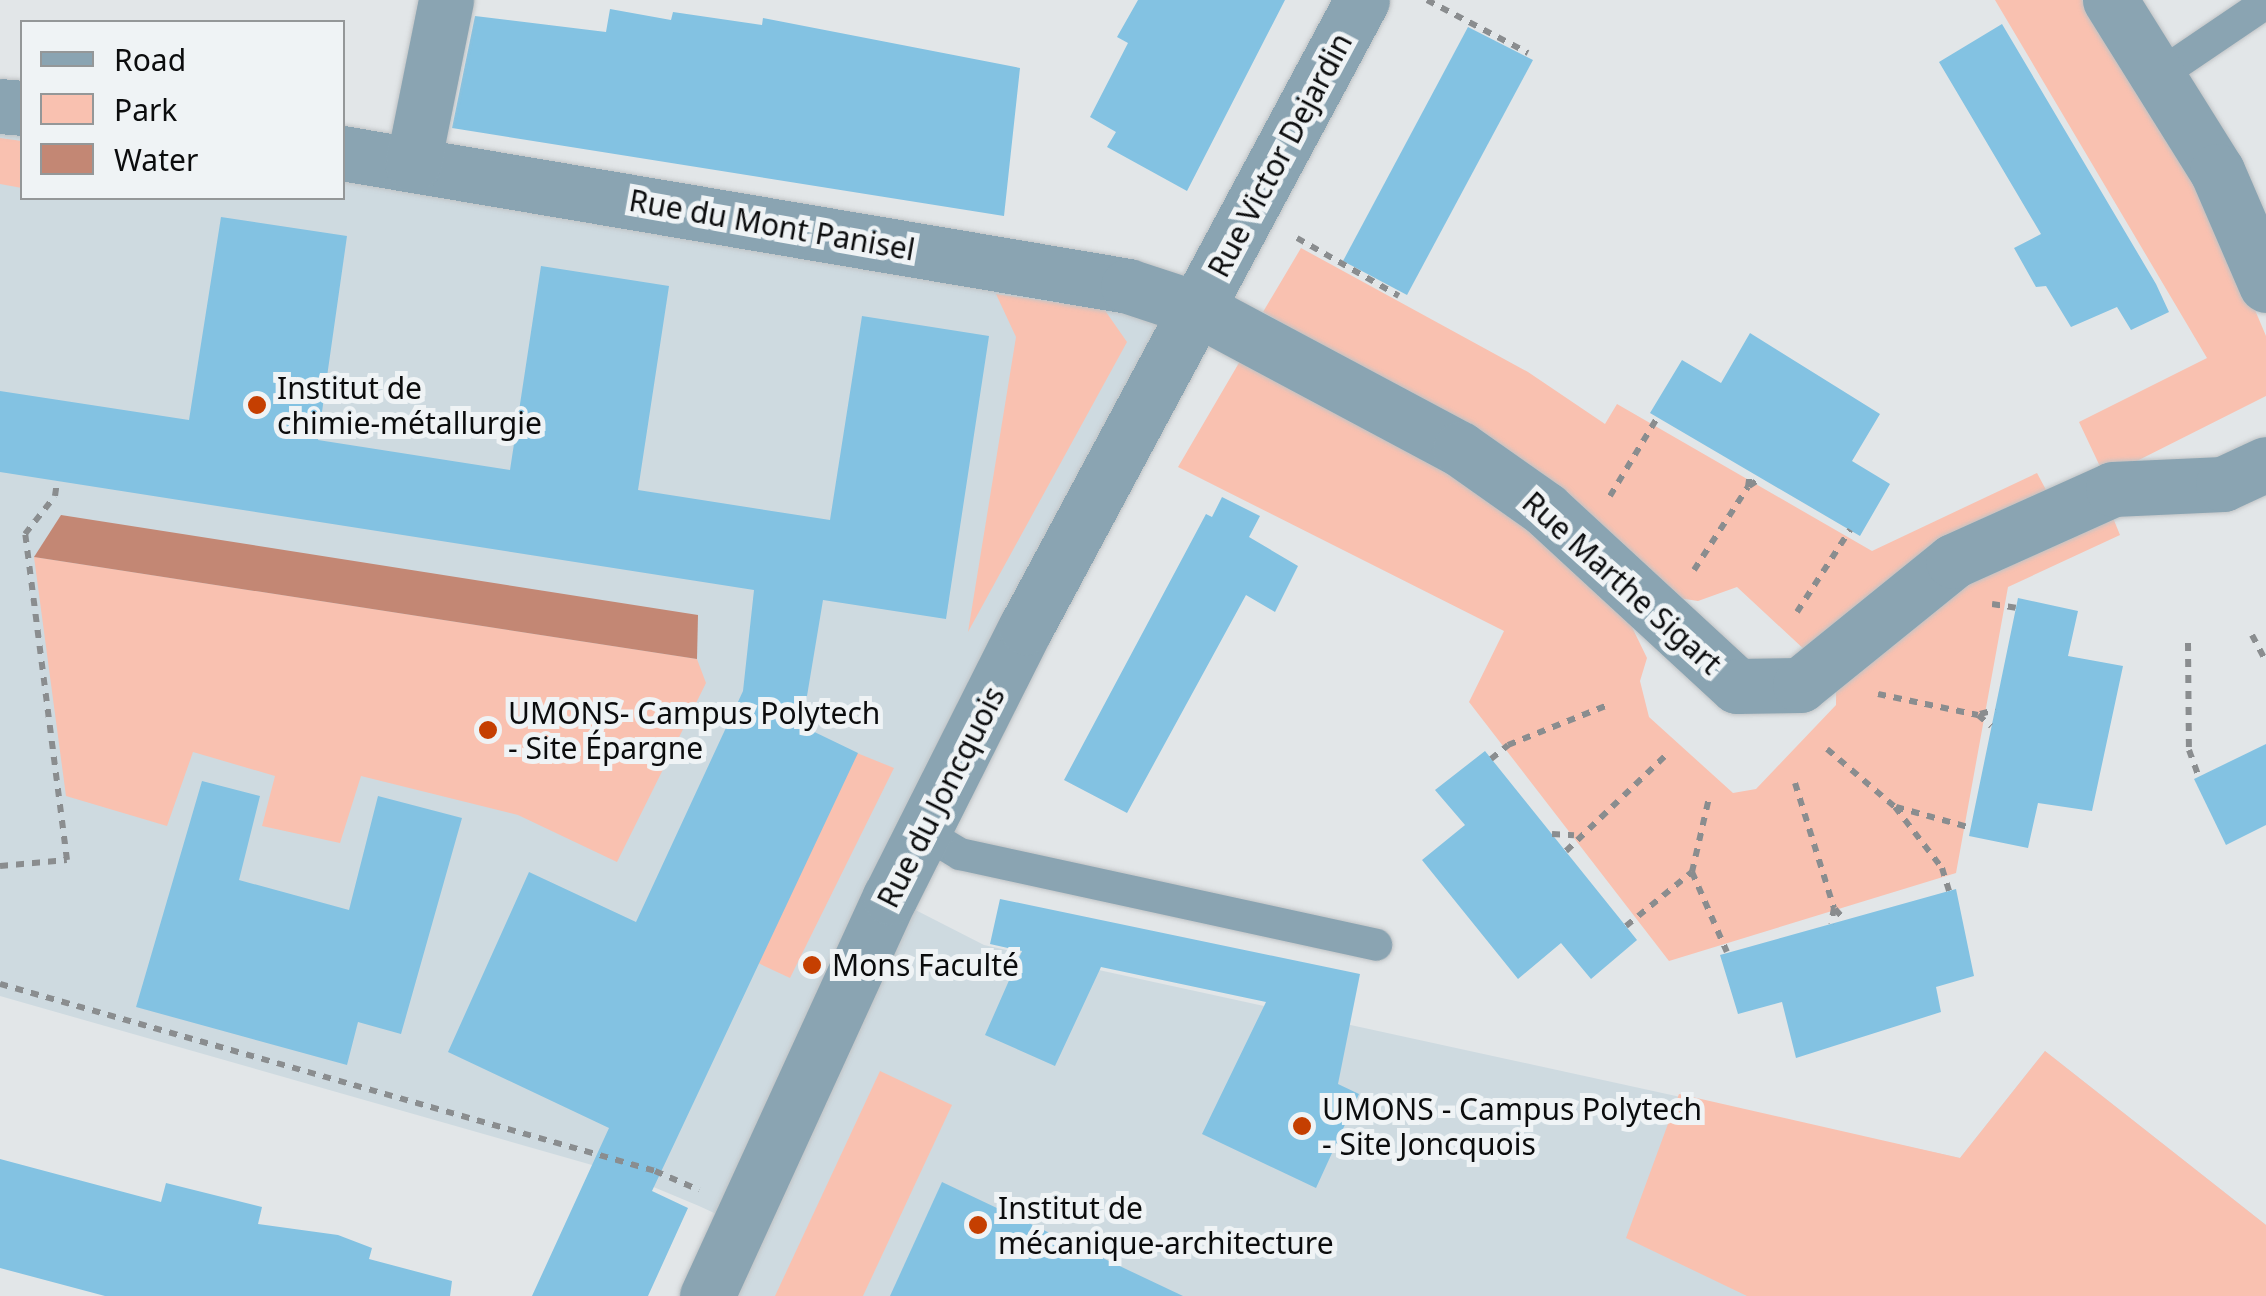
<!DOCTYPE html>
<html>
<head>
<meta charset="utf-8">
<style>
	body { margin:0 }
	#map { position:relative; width:2266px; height:1296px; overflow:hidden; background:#e2e6e8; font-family:"Noto Sans",sans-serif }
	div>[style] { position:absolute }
	.built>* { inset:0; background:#cedae0 }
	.green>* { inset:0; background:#f9c1b0 }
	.water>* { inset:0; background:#c38774 }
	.building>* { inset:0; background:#83c2e2 }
	.path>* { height:6px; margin-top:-3px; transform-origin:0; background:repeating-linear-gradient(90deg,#8a8d8f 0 8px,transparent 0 16px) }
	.roads { filter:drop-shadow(0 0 2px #c0c3c5) drop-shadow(0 0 2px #c0c3c5) }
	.lane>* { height:32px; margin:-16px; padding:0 16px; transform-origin:16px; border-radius:16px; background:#8aa4b2 }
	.street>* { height:55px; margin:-27.5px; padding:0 27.5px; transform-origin:27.5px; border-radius:27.5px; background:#8aa4b2 }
	.dots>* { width:28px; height:28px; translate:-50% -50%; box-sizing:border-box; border:5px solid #eff3f5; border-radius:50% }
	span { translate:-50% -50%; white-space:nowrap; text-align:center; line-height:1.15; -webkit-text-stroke:10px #eff3f5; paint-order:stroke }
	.street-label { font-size:30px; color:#0b0c0d }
	.poi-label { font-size:30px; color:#0b0c0d }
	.left { translate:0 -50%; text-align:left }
	.legend { position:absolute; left:20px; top:20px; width:325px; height:180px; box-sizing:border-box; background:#eff3f5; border:2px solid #949798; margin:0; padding:12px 18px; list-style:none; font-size:30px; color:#0b0c0d }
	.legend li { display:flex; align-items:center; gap:20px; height:50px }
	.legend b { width:50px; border:2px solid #949798 }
</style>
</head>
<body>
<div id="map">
	<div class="built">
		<div style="clip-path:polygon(0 106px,22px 108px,22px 198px,342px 198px,343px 153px,1198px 309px,892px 898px,984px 945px,1960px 1158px,2045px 1051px,2266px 1225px,2266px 1296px,707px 1296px,740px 1225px,699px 1206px,620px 1173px,0 996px)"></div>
	</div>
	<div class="green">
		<div style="clip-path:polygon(1995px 0,2082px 0,2155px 110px,2233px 258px,2266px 336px,2266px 396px,2105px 477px,2079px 422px,2207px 358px)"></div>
		<div style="clip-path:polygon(0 138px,22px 141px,22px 188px,0 184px)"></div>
		<div style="clip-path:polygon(1301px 248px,1528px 372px,1605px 424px,1617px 404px,1872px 551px,2037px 473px,2052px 501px,1807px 652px,1737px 587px,1698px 601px,1672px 597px,1463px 427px,1263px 312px)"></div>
		<div style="clip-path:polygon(996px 294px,1104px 309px,1127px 342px,968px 632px,1016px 337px)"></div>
		<div style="clip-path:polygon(1243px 356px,1486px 492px,1630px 623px,1647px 658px,1640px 681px,1649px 717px,1733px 793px,1756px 789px,1836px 705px,1836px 679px,1945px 578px,2107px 503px,2120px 535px,2008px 587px,1956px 873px,1669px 961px,1469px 702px,1504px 631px,1178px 467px)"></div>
		<div style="clip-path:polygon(34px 557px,697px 659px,706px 683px,617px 862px,518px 815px,361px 776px,340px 843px,262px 826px,275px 776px,193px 752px,167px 826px,66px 796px)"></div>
		<div style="clip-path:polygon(857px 753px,894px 768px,790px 978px,758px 963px)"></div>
		<div style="clip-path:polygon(2045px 1051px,2266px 1225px,2266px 1296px,1747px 1296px,1626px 1238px,1679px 1094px,1960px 1158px)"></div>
		<div style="clip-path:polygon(880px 1071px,952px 1105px,863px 1296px,775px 1296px)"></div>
	</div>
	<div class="water">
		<div style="clip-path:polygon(61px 515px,698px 615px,697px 659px,34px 557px)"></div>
	</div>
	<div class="building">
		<div style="clip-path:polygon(1138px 0,1285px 0,1187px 191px,1107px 147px,1116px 132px,1090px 117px,1128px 43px,1117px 37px)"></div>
		<div style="clip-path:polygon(610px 9px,671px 20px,673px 12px,762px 25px,763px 18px,1020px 68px,1004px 216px,452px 128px,475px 16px,606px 32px)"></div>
		<div style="clip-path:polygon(2002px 24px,2156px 284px,2169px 312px,2131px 330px,2117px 307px,2071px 327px,2046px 286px,2036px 287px,2014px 248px,2041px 234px,1939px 62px)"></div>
		<div style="clip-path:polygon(1468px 27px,1533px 60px,1407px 295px,1343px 261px)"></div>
		<div style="clip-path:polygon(221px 217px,347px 236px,318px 440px,510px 470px,541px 266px,669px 286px,638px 490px,830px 520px,862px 316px,989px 336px,946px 619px,823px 600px,802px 726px,858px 753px,652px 1191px,688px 1208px,648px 1296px,532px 1296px,609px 1128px,448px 1052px,529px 872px,636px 922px,743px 691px,754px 590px,0 472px,0 391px,189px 420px)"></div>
		<div style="clip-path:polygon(1750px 333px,1880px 414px,1852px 461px,1890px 484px,1860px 536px,1650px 413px,1682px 360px,1721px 383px)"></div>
		<div style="clip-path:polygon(1222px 497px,1260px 516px,1249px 537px,1298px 566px,1275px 612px,1246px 595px,1127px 813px,1064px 780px,1206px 514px,1212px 517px)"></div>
		<div style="clip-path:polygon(2018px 598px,2078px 611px,2068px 656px,2123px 666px,2092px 811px,2038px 803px,2028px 848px,1969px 836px)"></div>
		<div style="clip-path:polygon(2266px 744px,2266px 825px,2226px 845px,2194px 779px)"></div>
		<div style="clip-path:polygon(1485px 751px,1637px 940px,1591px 979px,1561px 943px,1518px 979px,1422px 860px,1465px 825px,1435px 790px)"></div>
		<div style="clip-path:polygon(202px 781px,260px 796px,239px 880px,349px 910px,378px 796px,462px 818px,401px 1034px,358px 1022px,347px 1065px,136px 1007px)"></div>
		<div style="clip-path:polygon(1956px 889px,1974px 976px,1936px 987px,1941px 1012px,1796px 1058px,1782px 1002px,1738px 1014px,1720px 955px)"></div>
		<div style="clip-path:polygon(1000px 899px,1360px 974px,1338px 1084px,1359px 1094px,1316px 1188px,1202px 1134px,1266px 1002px,1101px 967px,1055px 1066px,985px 1035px,1022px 951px,990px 944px)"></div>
		<div style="clip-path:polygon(0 1159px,161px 1202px,166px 1183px,262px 1207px,258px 1224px,338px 1235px,372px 1248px,369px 1259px,452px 1281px,450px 1296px,105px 1296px,0 1268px)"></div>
		<div style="clip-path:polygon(942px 1182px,1183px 1296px,890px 1296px)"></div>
	</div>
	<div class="path">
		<div style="left:1427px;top:0;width:114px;rotate:27.7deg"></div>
		<div style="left:1297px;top:238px;width:117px;rotate:29.6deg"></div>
		<div style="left:1749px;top:486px;width:14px;rotate:-34deg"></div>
		<div style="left:1610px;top:496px;width:91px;rotate:-58.9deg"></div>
		<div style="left:1694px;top:570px;width:99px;rotate:-57deg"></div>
		<div style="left:1748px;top:487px;width:15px;rotate:-82deg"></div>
		<div style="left:1992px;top:604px;width:24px;rotate:9deg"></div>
		<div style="left:1797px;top:612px;width:98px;rotate:-57.1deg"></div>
		<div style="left:2252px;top:635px;width:30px;rotate:62deg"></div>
		<div style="left:2188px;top:643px;width:107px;rotate:89.5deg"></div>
		<div style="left:2189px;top:750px;width:29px;rotate:70deg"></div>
		<div style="left:1878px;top:694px;width:102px;rotate:11.9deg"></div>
		<div style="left:1978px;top:715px;width:17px;rotate:40deg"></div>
		<div style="left:1980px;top:714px;width:16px;rotate:-15deg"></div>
		<div style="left:1827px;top:749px;width:89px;rotate:40.5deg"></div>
		<div style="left:1895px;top:807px;width:77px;rotate:52.4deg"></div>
		<div style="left:1942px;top:868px;width:24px;rotate:73deg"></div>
		<div style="left:1491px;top:759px;width:22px;rotate:-39deg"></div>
		<div style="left:1508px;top:745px;width:108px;rotate:-21.8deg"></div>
		<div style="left:1795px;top:783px;width:131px;rotate:72.7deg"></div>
		<div style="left:1834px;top:908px;width:16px;rotate:101deg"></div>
		<div style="left:1896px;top:807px;width:78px;rotate:15.6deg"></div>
		<div style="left:1552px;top:834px;width:22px;rotate:3deg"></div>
		<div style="left:1566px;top:851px;width:137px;rotate:-43.8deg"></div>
		<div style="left:0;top:866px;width:67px;rotate:-5.1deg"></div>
		<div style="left:67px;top:860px;width:329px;rotate:-97.3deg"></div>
		<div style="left:25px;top:534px;width:48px;rotate:-51.7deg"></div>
		<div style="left:55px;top:496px;width:15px;rotate:-82deg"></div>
		<div style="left:1692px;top:872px;width:87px;rotate:66.4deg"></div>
		<div style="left:1835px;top:909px;width:15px;rotate:48deg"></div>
		<div style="left:1626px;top:926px;width:85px;rotate:-39.3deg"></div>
		<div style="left:1692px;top:872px;width:76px;rotate:-77.1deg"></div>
		<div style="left:0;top:984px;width:681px;rotate:15.93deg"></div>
		<div style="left:655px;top:1171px;width:48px;rotate:23.4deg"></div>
	</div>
	<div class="roads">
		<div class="lane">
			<div style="left:2161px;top:74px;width:127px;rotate:-34.1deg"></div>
			<div style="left:925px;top:833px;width:41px;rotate:31deg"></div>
			<div style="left:960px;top:854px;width:426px;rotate:12.3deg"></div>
		</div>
		<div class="street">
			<div style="left:2110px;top:0;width:202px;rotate:58deg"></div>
			<div style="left:2217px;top:171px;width:124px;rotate:66.7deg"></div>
			<div style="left:0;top:106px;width:22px;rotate:5deg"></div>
			<div style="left:342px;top:153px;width:797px;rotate:9.6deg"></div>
			<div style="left:1128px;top:286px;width:74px;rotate:18.2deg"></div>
			<div style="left:1198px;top:309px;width:297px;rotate:28.1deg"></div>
			<div style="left:1460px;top:449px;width:104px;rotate:35.2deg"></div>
			<div style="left:1545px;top:509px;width:261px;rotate:42.7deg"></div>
			<div style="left:1737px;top:686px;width:63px;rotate:-0.9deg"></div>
			<div style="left:1800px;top:685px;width:197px;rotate:-39deg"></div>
			<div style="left:1953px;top:561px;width:175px;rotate:-24.2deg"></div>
			<div style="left:2113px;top:489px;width:110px;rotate:-2.6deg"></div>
			<div style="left:2223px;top:484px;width:47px;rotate:-24.9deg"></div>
			<div style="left:413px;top:164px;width:167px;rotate:-78.6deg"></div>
			<div style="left:707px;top:1296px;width:439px;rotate:-65.4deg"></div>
			<div style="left:890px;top:897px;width:302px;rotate:-63.3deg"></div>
			<div style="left:1026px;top:627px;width:711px;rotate:-61.81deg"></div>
		</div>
	</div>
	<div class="dots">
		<div style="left:257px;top:405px;background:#c53f01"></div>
		<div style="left:488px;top:730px;background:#c53f01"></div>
		<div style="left:812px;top:965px;background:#c53f01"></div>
		<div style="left:1302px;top:1126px;background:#c53f01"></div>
		<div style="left:978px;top:1225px;background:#c53f01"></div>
	</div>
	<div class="street-label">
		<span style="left:1280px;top:155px;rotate:-62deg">Rue Victor Dejardin</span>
		<span style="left:772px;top:225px;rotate:10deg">Rue du Mont Panisel</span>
		<span style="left:1622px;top:583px;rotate:42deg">Rue Marthe Sigart</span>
		<span style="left:941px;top:797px;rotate:-63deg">Rue du Joncquois</span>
	</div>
	<div class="poi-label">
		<span class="left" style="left:277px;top:405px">Institut de<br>chimie-métallurgie</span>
		<span class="left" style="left:508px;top:730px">UMONS- Campus Polytech<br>- Site Épargne</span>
		<span class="left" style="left:832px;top:965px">Mons Faculté</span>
		<span class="left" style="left:1322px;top:1126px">UMONS - Campus Polytech<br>- Site Joncquois</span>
		<span class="left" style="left:998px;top:1225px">Institut de<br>mécanique-architecture</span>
	</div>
	<ul class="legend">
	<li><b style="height:12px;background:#8aa4b2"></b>Road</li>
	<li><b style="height:28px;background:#f9c1b0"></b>Park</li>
	<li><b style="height:28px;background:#c38774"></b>Water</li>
	</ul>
</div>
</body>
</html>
